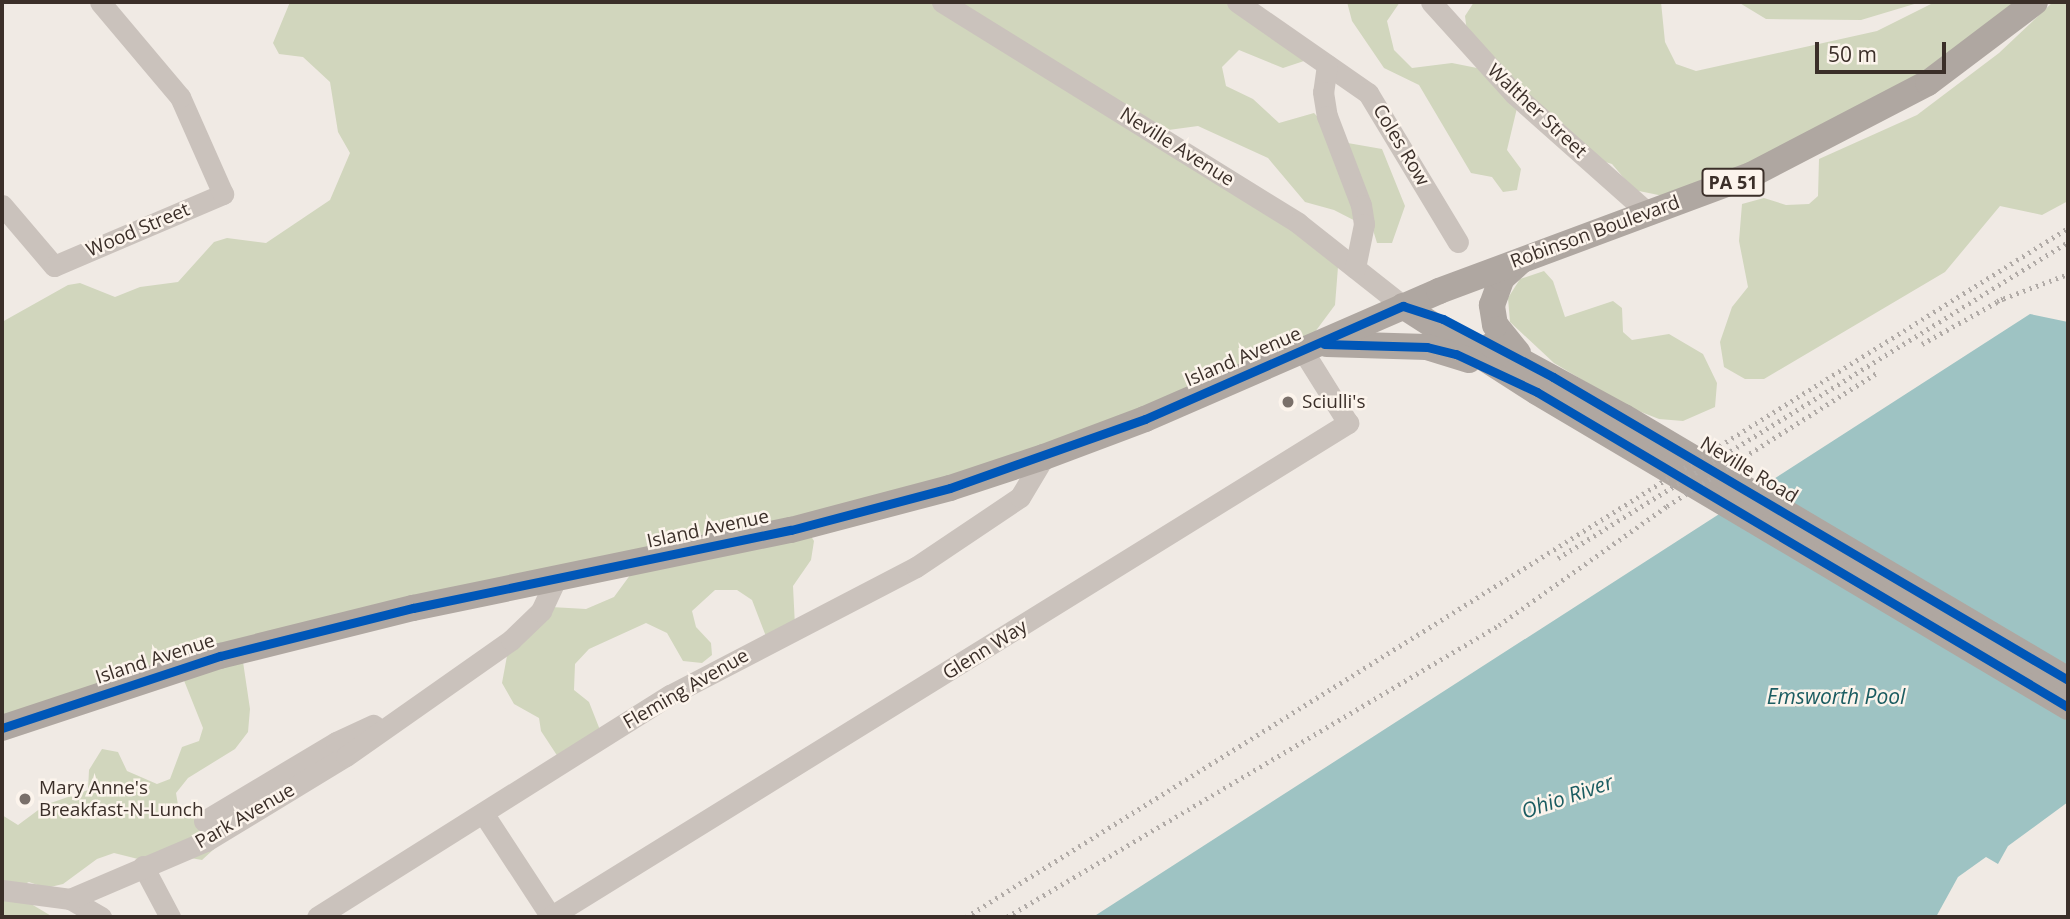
<!DOCTYPE html>
<html>
<head>
<meta charset="utf-8">
<style>
	body { margin:0 }
	#map { position:relative; width:2070px; height:919px; overflow:hidden; background:#f0eae4; font-family:"Open Sans",sans-serif }
	div>[style] { position:absolute }
	.green>* { inset:0; background:#d1d6bd }
	.water>* { inset:0; background:#9ec3c3 }
	.minor>* { height:21px; margin:-10.5px; padding:0 10.5px; transform-origin:10.5px; border-radius:10.5px; background:#cac2bc }
	.major>* { height:26px; margin:-13px; padding:0 13px; transform-origin:13px; border-radius:13px; background:#afa7a1 }
	.rail>* { height:5px; margin-top:-2.5px; transform-origin:0; background:repeating-linear-gradient(90deg,#b1aba7 0 2px,transparent 0 7px) }
	.cycleway>* { height:9px; margin:-4.5px; padding:0 4.5px; transform-origin:4.5px; border-radius:4.5px; background:#0057b8 }
	.dots>* { width:19px; height:19px; translate:-50% -50%; box-sizing:border-box; border:4px solid #fcf4ec; border-radius:50% }
	span { translate:-50% -50%; white-space:nowrap; text-align:center; line-height:1.15; -webkit-text-stroke:5px #fcf4ec; paint-order:stroke }
	.shield-label span { padding:2px 5px; background:#fcf4ec; border:2px solid; border-radius:5px; -webkit-text-stroke-width:0 }
	.shield-label { font-size:18px; color:#3b2f29; font-weight:700 }
	.street-label { font-size:19px; color:#3b2f29 }
	.poi-label { font-size:19px; color:#3b2f29 }
	.left { translate:0 -50%; text-align:left }
	.water-label { font-size:21px; color:#1b5c61; font-style:italic }
	.frame { position:absolute; inset:0; border:4px solid #3b2f29; pointer-events:none }
	.scale { position:absolute; left:1815px; top:42px; width:131px; height:32px; box-sizing:border-box; border:4px solid #3b2f29; border-top:0; padding-left:9px; font-size:21px; line-height:24px; white-space:nowrap; color:#3b2f29; -webkit-text-stroke:5px #fcf4ec; paint-order:stroke }
</style>
</head>
<body>
<div id="map">
	<div class="green">
		<div style="clip-path:polygon(290px 2px,932px 2px,1296px 229px,1338px 267px,1335px 305px,1309px 340px,1143px 413px,938px 484px,2px 722px,2px 322px,68px 285px,80px 283px,115px 297px,140px 287px,178px 282px,214px 242px,227px 238px,266px 243px,330px 200px,350px 153px,338px 132px,330px 82px,303px 57px,279px 54px,273px 43px)"></div>
		<div style="clip-path:polygon(953px 2px,1229px 2px,1307px 60px,1283px 68px,1239px 50px,1222px 67px,1226px 86px,1253px 99px,1279px 123px,1314px 113px,1342px 142px,1382px 149px,1405px 206px,1392px 243px,1377px 243px,1373px 230px,1334px 210px,1305px 202px,1268px 158px,1198px 126px,1161px 131px)"></div>
		<div style="clip-path:polygon(1347px 2px,1400px 2px,1387px 21px,1394px 50px,1412px 68px,1452px 63px,1477px 68px,1517px 108px,1507px 150px,1521px 169px,1517px 190px,1503px 192px,1492px 177px,1471px 173px,1419px 85px,1384px 68px,1352px 21px)"></div>
		<div style="clip-path:polygon(1474px 2px,1661px 2px,1665px 42px,1676px 64px,1696px 71px,1877px 31px,1935px 2px,2032px 2px,1927px 81px,1678px 199px,1634px 190px,1612px 164px,1589px 157px,1468px 40px,1465px 16px)"></div>
		<div style="clip-path:polygon(1738px 2px,1921px 2px,1861px 20px,1766px 19px)"></div>
		<div style="clip-path:polygon(2053px 2px,2068px 2px,2068px 201px,2042px 215px,2000px 206px,1945px 272px,1764px 379px,1745px 379px,1724px 367px,1720px 342px,1732px 307px,1748px 287px,1739px 241px,1742px 204px,1764px 198px,1786px 205px,1809px 204px,1818px 196px,1819px 159px,1917px 115px,1999px 53px)"></div>
		<div style="clip-path:polygon(1544px 271px,1553px 281px,1565px 317px,1613px 301px,1622px 308px,1623px 332px,1632px 340px,1669px 334px,1703px 354px,1717px 383px,1715px 407px,1683px 421px,1659px 419px,1626px 406px,1554px 363px,1510px 322px,1508px 298px,1520px 279px)"></div>
		<div style="clip-path:polygon(807px 530px,814px 541px,811px 560px,793px 586px,795px 626px,767px 639px,752px 600px,737px 590px,715px 590px,692px 611px,696px 627px,711px 643px,712px 655px,702px 663px,683px 661px,667px 633px,646px 623px,589px 649px,575px 664px,574px 690px,589px 702px,600px 730px,562px 763px,541px 731px,539px 718px,514px 704px,502px 683px,509px 645px,551px 607px,586px 609px,614px 597px,636px 567px)"></div>
		<div style="clip-path:polygon(242px 655px,250px 709px,248px 732px,235px 749px,188px 778px,176px 793px,178px 805px,188px 813px,207px 813px,217px 832px,214px 849px,202px 860px,173px 855px,142px 860px,114px 853px,97px 859px,63px 884px,46px 888px,29px 882px,18px 887px,2px 885px,2px 815px,18px 825px,45px 805px,88px 790px,89px 770px,102px 749px,118px 752px,127px 771px,157px 784px,170px 779px,182px 747px,199px 741px,203px 728px,181px 673px)"></div>
		<div style="clip-path:polygon(2px 893px,16px 895px,53px 917px,2px 917px)"></div>
	</div>
	<div class="water">
		<div style="clip-path:polygon(2030px 314px,2068px 322px,2068px 802px,2008px 846px,1998px 864px,1986px 857px,1958px 877px,1936px 917px,1093px 917px)"></div>
	</div>
	<div class="minor">
		<div style="left:942px;top:2px;width:419px;rotate:31.8deg"></div>
		<div style="left:1298px;top:223px;width:134px;rotate:38.3deg"></div>
		<div style="left:1237px;top:2px;width:160px;rotate:34.8deg"></div>
		<div style="left:1368px;top:93px;width:174px;rotate:58.9deg"></div>
		<div style="left:1431px;top:2px;width:124px;rotate:47.9deg"></div>
		<div style="left:1514px;top:94px;width:181px;rotate:41.6deg"></div>
		<div style="left:1327px;top:65px;width:27px;rotate:98deg"></div>
		<div style="left:1323px;top:92px;width:24px;rotate:81deg"></div>
		<div style="left:1327px;top:116px;width:95px;rotate:69.1deg"></div>
		<div style="left:1361px;top:205px;width:19px;rotate:81deg"></div>
		<div style="left:1364px;top:224px;width:45px;rotate:101.6deg"></div>
		<div style="left:2px;top:205px;width:80px;rotate:49.6deg"></div>
		<div style="left:54px;top:266px;width:184px;rotate:-23.1deg"></div>
		<div style="left:223px;top:194px;width:106px;rotate:-113.9deg"></div>
		<div style="left:180px;top:97px;width:124px;rotate:-130.1deg"></div>
		<div style="left:483px;top:813px;width:124px;rotate:56.8deg"></div>
		<div style="left:204px;top:821px;width:154px;rotate:-30.9deg"></div>
		<div style="left:336px;top:742px;width:41px;rotate:-24.7deg"></div>
		<div style="left:143px;top:866px;width:58px;rotate:62.1deg"></div>
		<div style="left:2px;top:890px;width:69px;rotate:7.5deg"></div>
		<div style="left:70px;top:899px;width:36px;rotate:30deg"></div>
		<div style="left:70px;top:899px;width:148px;rotate:-23.1deg"></div>
		<div style="left:206px;top:841px;width:164px;rotate:-31.3deg"></div>
		<div style="left:346px;top:756px;width:202px;rotate:-35.1deg"></div>
		<div style="left:511px;top:640px;width:42px;rotate:-44deg"></div>
		<div style="left:541px;top:611px;width:35px;rotate:-65deg"></div>
		<div style="left:317px;top:917px;width:417px;rotate:-32.2deg"></div>
		<div style="left:670px;top:695px;width:277px;rotate:-27.5deg"></div>
		<div style="left:916px;top:567px;width:125px;rotate:-33.9deg"></div>
		<div style="left:1020px;top:497px;width:47px;rotate:-59deg"></div>
		<div style="left:550px;top:917px;width:939px;rotate:-31.76deg"></div>
		<div style="left:1348px;top:423px;width:85px;rotate:-122deg"></div>
	</div>
	<div class="major">
		<div style="left:1403px;top:306px;width:159px;rotate:32.7deg"></div>
		<div style="left:1537px;top:392px;width:617px;rotate:30.68deg"></div>
		<div style="left:1327px;top:344px;width:100px;rotate:1.7deg"></div>
		<div style="left:1427px;top:347px;width:44px;rotate:17.2deg"></div>
		<div style="left:1492px;top:345px;width:150px;rotate:28.6deg"></div>
		<div style="left:1624px;top:417px;width:516px;rotate:30.64deg"></div>
		<div style="left:1518px;top:353px;width:36px;rotate:-129deg"></div>
		<div style="left:1495px;top:325px;width:20px;rotate:-99deg"></div>
		<div style="left:1492px;top:305px;width:29px;rotate:-70deg"></div>
		<div style="left:1502px;top:278px;width:25px;rotate:-42deg"></div>
		<div style="left:2px;top:728px;width:230px;rotate:-18.3deg"></div>
		<div style="left:220px;top:656px;width:199px;rotate:-14deg"></div>
		<div style="left:413px;top:608px;width:386px;rotate:-11.7deg"></div>
		<div style="left:791px;top:530px;width:164px;rotate:-14.8deg"></div>
		<div style="left:950px;top:488px;width:99px;rotate:-18.3deg"></div>
		<div style="left:1044px;top:457px;width:108px;rotate:-20.6deg"></div>
		<div style="left:1145px;top:419px;width:321px;rotate:-23.5deg"></div>
		<div style="left:1439px;top:291px;width:333px;rotate:-20.4deg"></div>
		<div style="left:1751px;top:175px;width:199px;rotate:-27.5deg"></div>
		<div style="left:1928px;top:83px;width:134px;rotate:-37.1deg"></div>
	</div>
	<div class="rail">
		<div style="left:1997px;top:301px;width:76px;rotate:-20.8deg"></div>
		<div style="left:1922px;top:344px;width:94px;rotate:-29.3deg"></div>
		<div style="left:1558px;top:558px;width:600px;rotate:-31.78deg"></div>
		<div style="left:966px;top:917px;width:1300px;rotate:-32.01deg"></div>
		<div style="left:1007px;top:917px;width:572px;rotate:-30.69deg"></div>
		<div style="left:1499px;top:625px;width:206px;rotate:-35.3deg"></div>
		<div style="left:1667px;top:506px;width:250px;rotate:-32.4deg"></div>
	</div>
	<div class="cycleway">
		<div style="left:1324px;top:344px;width:103px;rotate:1.7deg"></div>
		<div style="left:1427px;top:347px;width:30px;rotate:14deg"></div>
		<div style="left:1456px;top:354px;width:89px;rotate:25.1deg"></div>
		<div style="left:1537px;top:392px;width:617px;rotate:30.68deg"></div>
		<div style="left:2px;top:728px;width:230px;rotate:-18.3deg"></div>
		<div style="left:220px;top:656px;width:199px;rotate:-14deg"></div>
		<div style="left:413px;top:608px;width:386px;rotate:-11.7deg"></div>
		<div style="left:791px;top:530px;width:164px;rotate:-14.8deg"></div>
		<div style="left:950px;top:488px;width:207px;rotate:-19.5deg"></div>
		<div style="left:1145px;top:419px;width:282px;rotate:-23.7deg"></div>
		<div style="left:1403px;top:306px;width:42px;rotate:18deg"></div>
		<div style="left:1443px;top:319px;width:124px;rotate:27.8deg"></div>
		<div style="left:1553px;top:377px;width:598px;rotate:30.47deg"></div>
	</div>
	<div class="dots">
		<div style="left:1288px;top:402px;background:#7a706a"></div>
		<div style="left:25px;top:799px;background:#7a706a"></div>
	</div>
	<div class="shield-label">
		<span style="left:1733px;top:182px">PA 51</span>
	</div>
	<div class="street-label">
		<span style="left:1537px;top:111px;rotate:43deg">Walther Street</span>
		<span style="left:1401px;top:145px;rotate:59deg">Coles Row</span>
		<span style="left:1177px;top:147px;rotate:32deg">Neville Avenue</span>
		<span style="left:138px;top:230px;rotate:-23deg">Wood Street</span>
		<span style="left:1595px;top:232px;rotate:-20deg">Robinson Boulevard</span>
		<span style="left:1243px;top:357px;rotate:-23deg">Island Avenue</span>
		<span style="left:1749px;top:470px;rotate:31deg">Neville Road</span>
		<span style="left:708px;top:529px;rotate:-12deg">Island Avenue</span>
		<span style="left:985px;top:650px;rotate:-32deg">Glenn Way</span>
		<span style="left:155px;top:659px;rotate:-18deg">Island Avenue</span>
		<span style="left:686px;top:689px;rotate:-30deg">Fleming Avenue</span>
		<span style="left:245px;top:816px;rotate:-30deg">Park Avenue</span>
	</div>
	<div class="poi-label">
		<span class="left" style="left:1302px;top:402px">Sciulli's</span>
		<span class="left" style="left:39px;top:799px">Mary Anne's<br>Breakfast-N-Lunch</span>
	</div>
	<div class="water-label">
		<span style="left:1836px;top:696px">Emsworth Pool</span>
		<span style="left:1567px;top:796px;rotate:-19deg">Ohio River</span>
	</div>
	<div class="frame"></div>
	<div class="scale">50 m</div>
</div>
</body>
</html>
